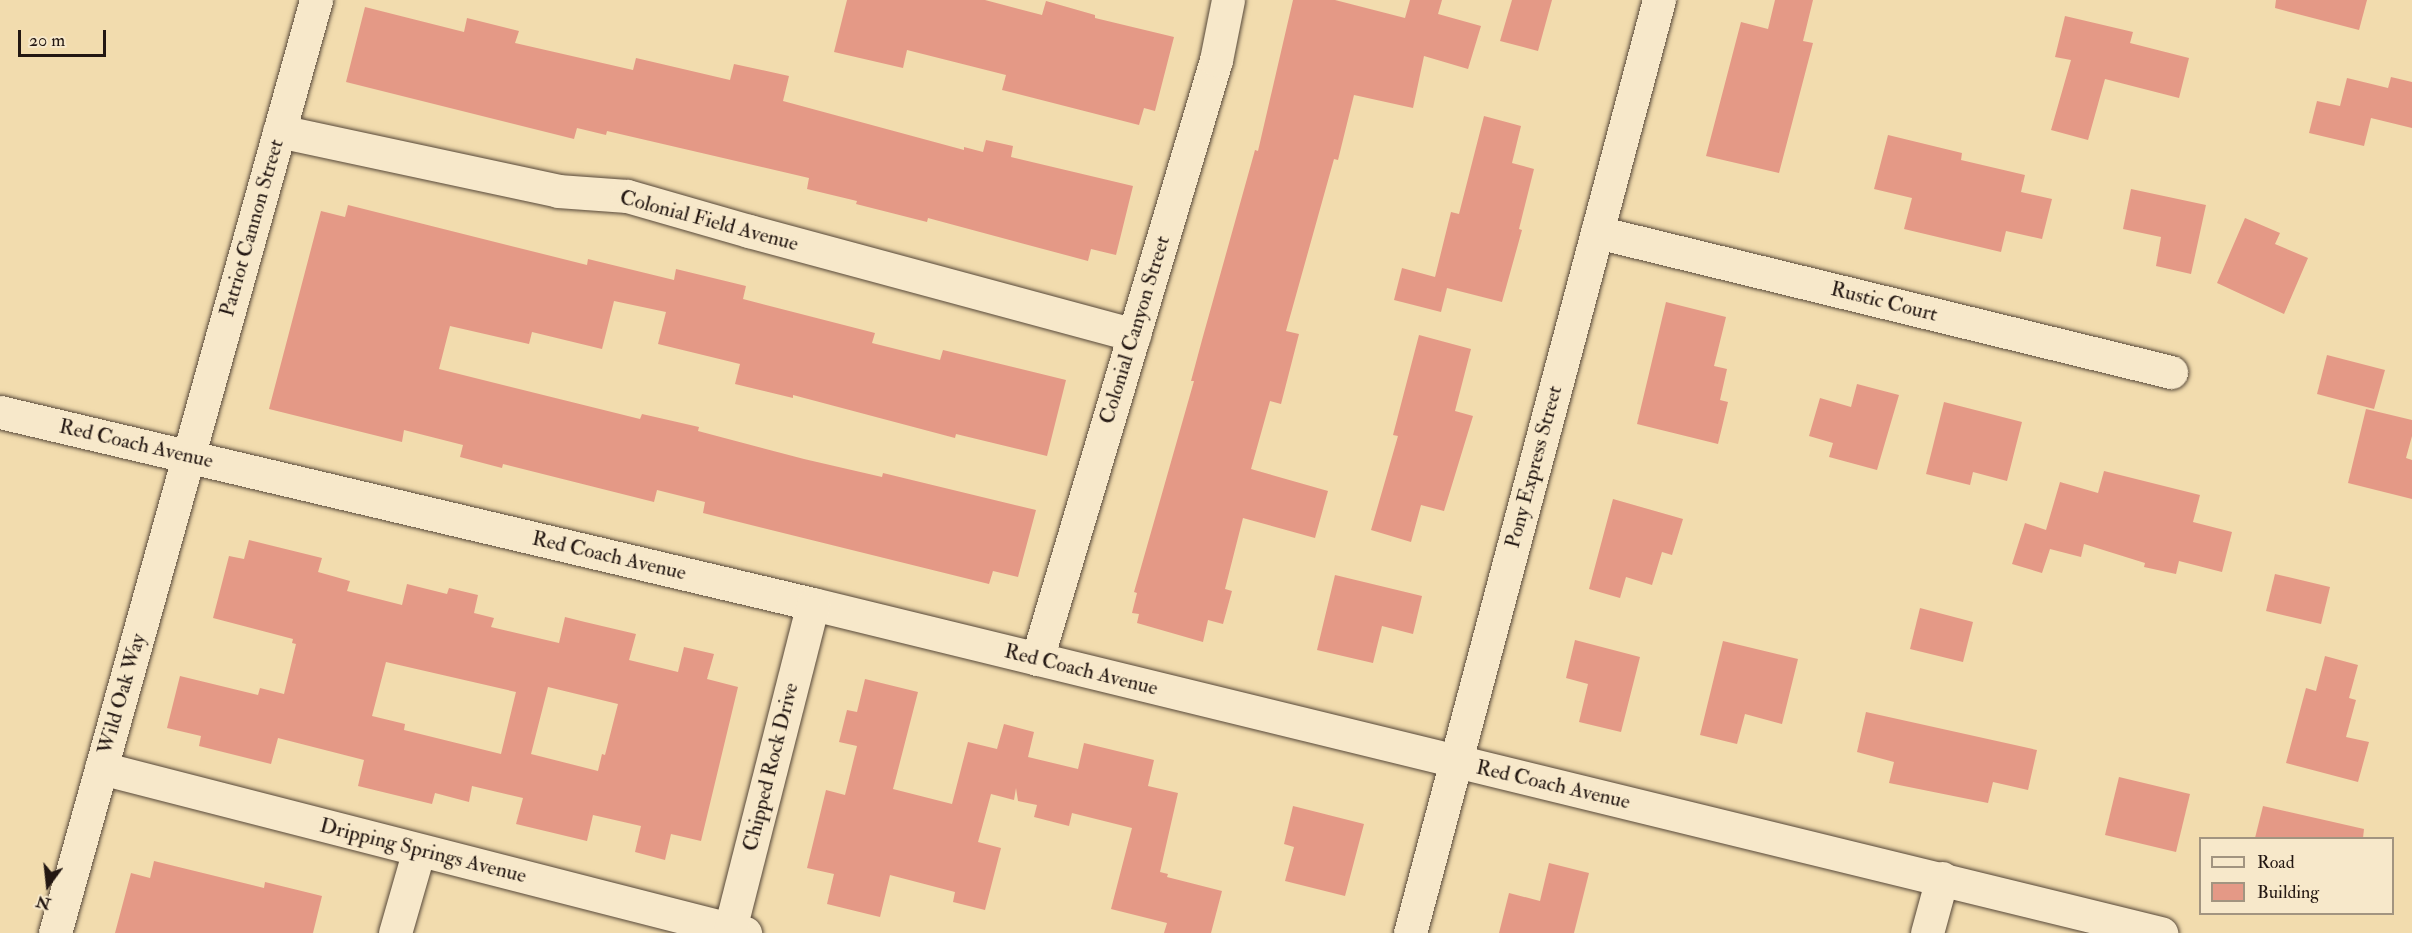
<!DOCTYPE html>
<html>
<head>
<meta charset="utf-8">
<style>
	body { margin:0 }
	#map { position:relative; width:2412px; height:933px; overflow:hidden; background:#f2dcae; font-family:"IM FELL Double Pica",serif }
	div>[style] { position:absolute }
	.building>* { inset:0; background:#e49986 }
	.roads { filter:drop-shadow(0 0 2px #574839) drop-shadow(0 0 2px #574839) }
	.minor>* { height:33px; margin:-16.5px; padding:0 16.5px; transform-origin:16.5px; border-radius:16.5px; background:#f7e8ca }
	span { translate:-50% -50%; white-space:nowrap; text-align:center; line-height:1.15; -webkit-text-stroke:5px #f7e8ca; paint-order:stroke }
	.street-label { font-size:21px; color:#231712 }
	.legend { position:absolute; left:2199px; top:837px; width:195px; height:78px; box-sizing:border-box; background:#f7e8ca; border:2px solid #a29480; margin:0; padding:8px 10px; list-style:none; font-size:18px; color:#231712 }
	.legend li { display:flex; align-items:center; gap:12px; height:30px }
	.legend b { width:30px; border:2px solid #a29480 }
	.north { position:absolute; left:18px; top:855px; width:60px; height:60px; -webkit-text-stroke:4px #f7e8ca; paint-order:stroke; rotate:195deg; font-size:16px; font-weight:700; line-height:24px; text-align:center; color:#231712 }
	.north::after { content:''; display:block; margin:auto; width:21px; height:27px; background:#231712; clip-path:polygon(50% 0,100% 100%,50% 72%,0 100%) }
	.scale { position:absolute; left:18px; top:30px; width:88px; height:27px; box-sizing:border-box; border:3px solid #231712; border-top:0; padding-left:8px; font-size:18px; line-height:21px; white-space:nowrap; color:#231712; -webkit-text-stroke:4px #f7e8ca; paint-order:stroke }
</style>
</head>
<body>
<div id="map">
	<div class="building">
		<div style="clip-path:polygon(847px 0,985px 0,1042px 15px,1046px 1px,1095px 15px,1095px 18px,1174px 37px,1155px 111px,1144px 108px,1139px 125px,1002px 90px,1006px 75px,907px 50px,903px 68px,834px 52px)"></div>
		<div style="clip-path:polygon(1293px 0,1335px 0,1405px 18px,1410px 0,1442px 0,1438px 14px,1481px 26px,1468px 69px,1424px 56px,1413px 108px,1354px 95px,1338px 160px,1334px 159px,1286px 331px,1299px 334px,1281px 404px,1270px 401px,1251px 469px,1328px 491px,1315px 538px,1243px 518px,1225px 589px,1232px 591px,1223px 624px,1208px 620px,1203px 642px,1137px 623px,1139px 614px,1132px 613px,1137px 593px,1134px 592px,1194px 381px,1191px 381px,1202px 340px,1255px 150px,1258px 151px)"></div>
		<div style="clip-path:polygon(1512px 0,1552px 0,1538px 51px,1500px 41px)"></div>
		<div style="clip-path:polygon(1775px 0,1813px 0,1803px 41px,1813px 43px,1779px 173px,1706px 156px,1741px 22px,1768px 29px)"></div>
		<div style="clip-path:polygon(2276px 0,2367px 0,2359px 30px,2275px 8px)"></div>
		<div style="clip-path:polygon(365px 7px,464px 32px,467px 18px,519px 31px,515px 43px,633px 70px,636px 58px,730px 80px,734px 64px,789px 76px,783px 101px,964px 150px,964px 147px,983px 152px,986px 140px,1013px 146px,1011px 157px,1133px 186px,1116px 255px,1091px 249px,1088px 261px,928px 218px,927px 222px,856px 204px,857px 201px,807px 189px,809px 178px,607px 131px,606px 135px,577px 128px,574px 139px,346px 82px)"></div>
		<div style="clip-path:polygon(2065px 16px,2133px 32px,2130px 43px,2189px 58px,2179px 98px,2105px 79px,2088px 140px,2051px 130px,2071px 60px,2055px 57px)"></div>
		<div style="clip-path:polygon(2391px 77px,2412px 82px,2412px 128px,2371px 118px,2364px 146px,2309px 133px,2317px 101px,2340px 106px,2347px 78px,2388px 88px)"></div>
		<div style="clip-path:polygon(1484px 116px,1521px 126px,1512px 163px,1534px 169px,1519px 229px,1522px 230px,1502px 302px,1447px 288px,1441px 312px,1394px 300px,1402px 268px,1435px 277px,1451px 212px,1459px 214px)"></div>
		<div style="clip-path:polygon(1888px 135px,1962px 153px,1961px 160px,2025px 175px,2021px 192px,2052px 199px,2042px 239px,2006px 231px,2001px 252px,1904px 229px,1912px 198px,1874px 189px)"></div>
		<div style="clip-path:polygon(2131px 189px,2206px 205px,2191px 274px,2156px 266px,2161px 237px,2123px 229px)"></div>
		<div style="clip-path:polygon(348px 205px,587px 265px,588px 259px,674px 280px,676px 269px,746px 286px,743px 299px,875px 333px,872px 343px,940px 360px,943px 350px,1066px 380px,1047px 456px,956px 434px,955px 438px,793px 395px,793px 398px,735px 384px,740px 364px,658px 344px,666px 312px,614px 301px,602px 349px,532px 332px,529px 344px,450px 326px,439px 369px,640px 419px,642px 414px,699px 427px,698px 431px,804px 459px,882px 477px,883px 473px,1036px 510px,1018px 577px,993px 571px,989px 584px,703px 513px,705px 502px,657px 490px,654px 502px,503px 464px,502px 468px,460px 457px,463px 445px,404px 430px,402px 442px,269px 409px,321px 211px,345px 217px)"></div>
		<div style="clip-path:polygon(2245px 218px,2280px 233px,2275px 244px,2308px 258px,2284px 314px,2217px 283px)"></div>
		<div style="clip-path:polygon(1666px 302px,1726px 317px,1714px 366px,1727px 369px,1720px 400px,1728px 402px,1718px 444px,1637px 424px)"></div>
		<div style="clip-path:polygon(1419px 335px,1471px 349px,1455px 411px,1473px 416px,1444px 511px,1421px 505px,1411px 542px,1371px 530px,1398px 436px,1393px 435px)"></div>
		<div style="clip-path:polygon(2327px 355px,2385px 370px,2374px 409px,2317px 394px)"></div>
		<div style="clip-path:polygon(1857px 384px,1899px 395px,1877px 470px,1829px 457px,1833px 443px,1809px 436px,1820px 398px,1851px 407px)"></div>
		<div style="clip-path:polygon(1944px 402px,2022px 422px,2007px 481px,1973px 472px,1970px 485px,1926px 474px)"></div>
		<div style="clip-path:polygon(2366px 409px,2412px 420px,2412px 436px,2406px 458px,2412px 460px,2412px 499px,2348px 483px)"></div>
		<div style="clip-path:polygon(2104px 471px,2200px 495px,2193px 522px,2232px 532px,2222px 572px,2179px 561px,2176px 574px,2144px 567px,2145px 563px,2084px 544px,2081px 557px,2050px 549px,2042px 573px,2012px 564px,2025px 523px,2046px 530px,2060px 482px,2098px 493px)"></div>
		<div style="clip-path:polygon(1613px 499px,1683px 519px,1672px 555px,1662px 552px,1652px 585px,1626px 577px,1620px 598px,1589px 589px)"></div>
		<div style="clip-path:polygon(evenodd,249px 540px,322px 558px,318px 572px,350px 581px,347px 591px,402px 605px,407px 584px,447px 594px,449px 588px,478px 595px,474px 613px,494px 618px,491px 627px,559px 643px,565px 617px,585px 622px,636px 634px,629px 660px,678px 672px,684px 647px,714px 654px,707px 679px,738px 687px,701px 841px,671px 834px,665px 860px,635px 852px,641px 826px,593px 815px,587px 841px,516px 824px,523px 798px,472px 786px,469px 802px,435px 793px,432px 804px,358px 786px,364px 760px,278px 738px,271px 764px,199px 746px,201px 736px,167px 728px,180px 676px,258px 695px,260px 688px,284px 694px,296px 644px,292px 643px,293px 639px,213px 618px,229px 556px,244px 559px,249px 540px,386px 662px,516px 692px,501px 754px,404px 730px,405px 724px,372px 716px,386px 662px,249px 540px,548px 687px,618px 704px,605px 755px,602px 754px,598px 771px,531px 754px,548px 687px)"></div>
		<div style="clip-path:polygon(2275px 574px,2330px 587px,2321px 624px,2266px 611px)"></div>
		<div style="clip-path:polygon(1335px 575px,1422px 596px,1413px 634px,1382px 626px,1373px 663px,1317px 650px)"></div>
		<div style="clip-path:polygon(1920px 608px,1973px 622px,1963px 662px,1910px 649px)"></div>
		<div style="clip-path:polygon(1575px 640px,1640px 657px,1621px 732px,1579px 722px,1588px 684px,1566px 678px)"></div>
		<div style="clip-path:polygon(1723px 641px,1798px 659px,1782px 724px,1745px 714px,1737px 744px,1700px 735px)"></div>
		<div style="clip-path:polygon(2325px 656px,2358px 665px,2349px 698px,2356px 700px,2346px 737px,2369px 742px,2358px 782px,2286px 763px,2306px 688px,2316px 691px)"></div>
		<div style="clip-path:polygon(865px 679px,918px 692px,893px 789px,952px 804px,968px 742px,997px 749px,1004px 724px,1034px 732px,1028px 757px,1078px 769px,1084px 743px,1154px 760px,1148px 786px,1178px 793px,1160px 872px,1168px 874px,1167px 877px,1222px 891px,1211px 933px,1164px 933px,1167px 923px,1111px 909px,1132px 828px,1072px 813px,1069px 826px,1034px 817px,1037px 805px,1018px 801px,1016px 788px,1014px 800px,991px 794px,978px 842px,1001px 848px,985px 910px,953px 902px,955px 892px,890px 875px,880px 917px,827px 904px,834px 874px,807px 868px,826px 790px,845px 795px,857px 746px,839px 742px,847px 710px,857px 712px)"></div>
		<div style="clip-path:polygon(1866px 712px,2037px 750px,2028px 790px,1993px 782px,1988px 803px,1889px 783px,1894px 762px,1857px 752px)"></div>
		<div style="clip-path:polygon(2119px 777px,2190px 794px,2176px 852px,2105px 835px)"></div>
		<div style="clip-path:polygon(1293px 806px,1364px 824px,1345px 896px,1285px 881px,1294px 847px,1284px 844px)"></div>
		<div style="clip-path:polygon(2263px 806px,2364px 829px,2363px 838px,2255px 838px)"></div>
		<div style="clip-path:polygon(154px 861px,264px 888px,265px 882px,322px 896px,313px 933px,115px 933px,131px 873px,150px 878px)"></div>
		<div style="clip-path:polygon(1549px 863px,1589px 873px,1574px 933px,1499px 933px,1509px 893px,1540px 901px)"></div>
	</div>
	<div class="roads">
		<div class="minor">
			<div style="left:279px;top:131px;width:285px;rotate:12.1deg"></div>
			<div style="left:558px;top:191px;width:69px;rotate:4.1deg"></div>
			<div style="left:627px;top:196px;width:127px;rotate:16deg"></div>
			<div style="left:749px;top:231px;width:399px;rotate:15.1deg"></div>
			<div style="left:1597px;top:232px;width:591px;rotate:13.71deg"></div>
			<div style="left:0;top:412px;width:835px;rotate:13.29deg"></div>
			<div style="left:813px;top:604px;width:1388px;rotate:13.72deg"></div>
			<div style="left:1037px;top:659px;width:625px;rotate:-73.36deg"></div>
			<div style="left:1216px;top:60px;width:61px;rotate:-78.7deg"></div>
			<div style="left:101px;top:768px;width:665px;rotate:14.37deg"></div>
			<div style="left:730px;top:929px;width:335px;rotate:-75.7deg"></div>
			<div style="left:55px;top:933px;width:969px;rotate:-74.37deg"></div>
			<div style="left:395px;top:933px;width:86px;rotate:-73.9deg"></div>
			<div style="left:1410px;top:933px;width:966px;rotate:-75.06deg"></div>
			<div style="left:1927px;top:933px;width:57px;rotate:-74.7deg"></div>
		</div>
	</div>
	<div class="street-label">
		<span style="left:709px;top:221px;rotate:15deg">Colonial Field Avenue</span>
		<span style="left:252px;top:228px;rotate:-74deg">Patriot Cannon Street</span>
		<span style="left:1884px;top:302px;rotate:14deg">Rustic Court</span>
		<span style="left:1135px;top:330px;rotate:-73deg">Colonial Canyon Street</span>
		<span style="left:136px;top:444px;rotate:13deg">Red Coach Avenue</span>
		<span style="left:1534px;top:467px;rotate:-75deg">Pony Express Street</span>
		<span style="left:609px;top:556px;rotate:13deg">Red Coach Avenue</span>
		<span style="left:1081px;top:670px;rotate:14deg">Red Coach Avenue</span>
		<span style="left:122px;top:694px;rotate:-74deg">Wild Oak Way</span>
		<span style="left:771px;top:767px;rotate:-76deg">Chipped Rock Drive</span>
		<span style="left:1553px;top:785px;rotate:13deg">Red Coach Avenue</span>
		<span style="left:423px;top:851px;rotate:14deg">Dripping Springs Avenue</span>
	</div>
	<ul class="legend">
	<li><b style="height:8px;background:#f7e8ca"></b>Road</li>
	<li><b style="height:16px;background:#e49986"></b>Building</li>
	</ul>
	<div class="north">N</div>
	<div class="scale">20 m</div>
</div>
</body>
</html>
